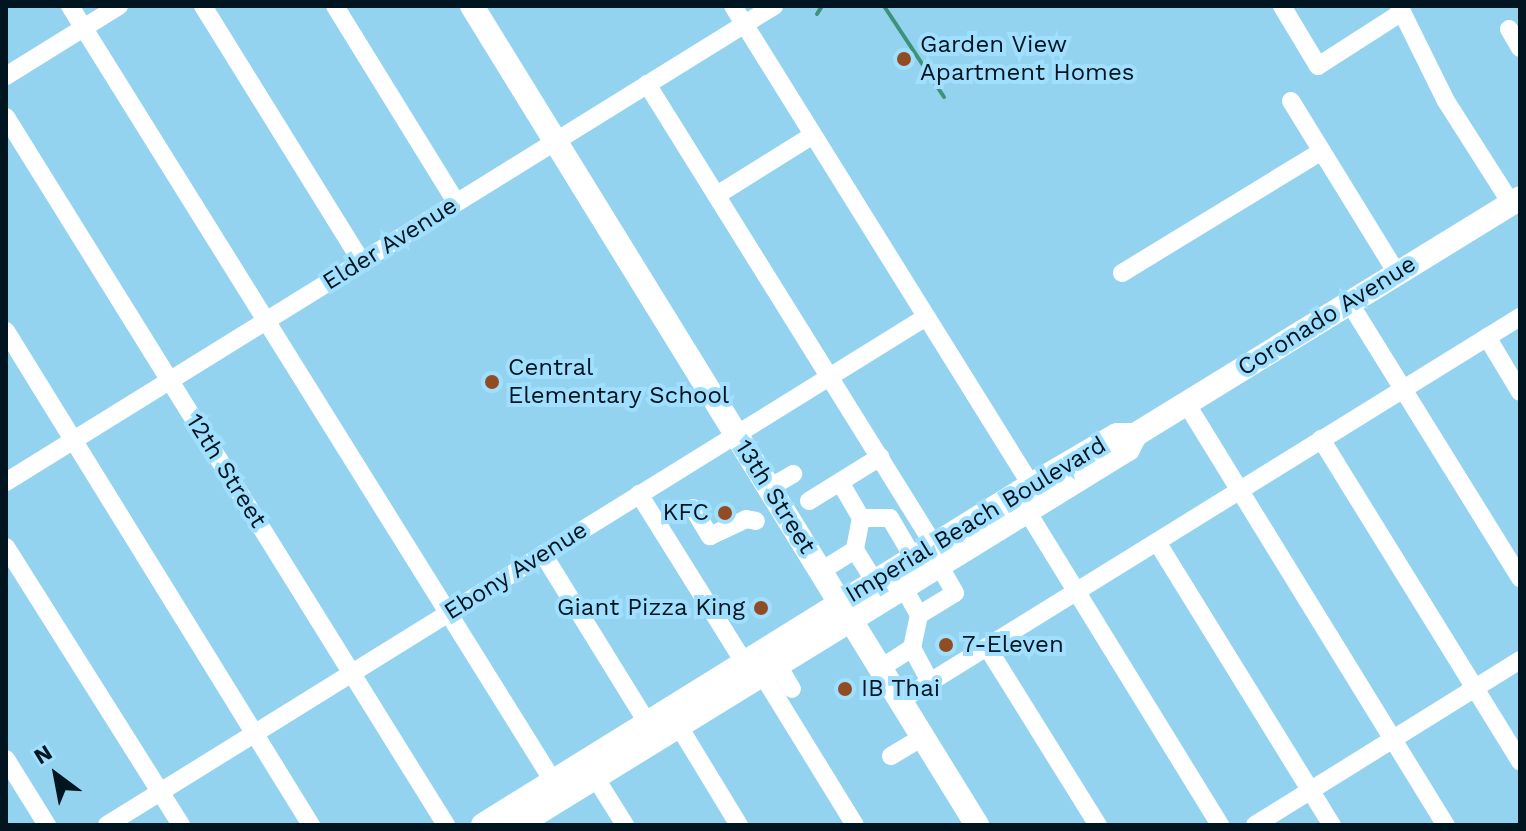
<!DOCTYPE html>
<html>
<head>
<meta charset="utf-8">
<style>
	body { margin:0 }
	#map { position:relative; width:1526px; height:831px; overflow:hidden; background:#93d3f0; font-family:"Work Sans",sans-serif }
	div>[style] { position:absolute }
	.stream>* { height:4px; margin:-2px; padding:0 2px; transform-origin:2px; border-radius:2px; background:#3d9377 }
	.minor>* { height:18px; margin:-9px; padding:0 9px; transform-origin:9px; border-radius:9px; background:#fff }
	.major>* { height:24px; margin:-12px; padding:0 12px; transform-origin:12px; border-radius:12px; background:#fff }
	.dots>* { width:22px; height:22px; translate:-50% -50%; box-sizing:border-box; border:4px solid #a0e0fe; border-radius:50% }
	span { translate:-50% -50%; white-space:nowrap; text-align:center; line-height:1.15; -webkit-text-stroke:8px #a0e0fe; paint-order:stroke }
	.poi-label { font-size:24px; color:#00151f }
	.left { translate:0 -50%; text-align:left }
	.right { translate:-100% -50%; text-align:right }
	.street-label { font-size:24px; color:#00151f }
	.frame { position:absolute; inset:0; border:8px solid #00151f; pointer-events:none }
	.north { position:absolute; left:16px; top:735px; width:80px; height:80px; -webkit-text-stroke:6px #a0e0fe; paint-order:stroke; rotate:328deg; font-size:22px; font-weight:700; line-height:32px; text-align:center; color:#00151f }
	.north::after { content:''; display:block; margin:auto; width:28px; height:36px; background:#00151f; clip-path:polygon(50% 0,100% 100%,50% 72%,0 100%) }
</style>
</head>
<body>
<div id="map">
	<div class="stream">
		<div style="left:884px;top:6px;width:109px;rotate:56.6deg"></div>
		<div style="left:817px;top:14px;width:9px;rotate:-58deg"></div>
	</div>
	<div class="minor">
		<div style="left:70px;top:6px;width:913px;rotate:58.07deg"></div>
		<div style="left:203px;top:6px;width:300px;rotate:58.2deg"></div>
		<div style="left:335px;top:6px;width:230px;rotate:58.3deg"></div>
		<div style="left:733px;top:6px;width:577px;rotate:58.1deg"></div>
		<div style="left:1282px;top:6px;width:70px;rotate:59deg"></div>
		<div style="left:1318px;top:66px;width:100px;rotate:-32.7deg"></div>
		<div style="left:1399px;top:6px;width:106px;rotate:63.7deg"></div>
		<div style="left:1446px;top:101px;width:121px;rotate:57.5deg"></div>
		<div style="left:1509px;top:29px;width:22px;rotate:60deg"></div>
		<div style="left:6px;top:76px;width:133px;rotate:-31.8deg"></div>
		<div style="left:647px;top:84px;width:543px;rotate:58.1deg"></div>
		<div style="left:1291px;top:101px;width:201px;rotate:58.4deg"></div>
		<div style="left:6px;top:117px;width:834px;rotate:58.14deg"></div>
		<div style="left:717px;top:195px;width:113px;rotate:-32deg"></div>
		<div style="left:1122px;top:273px;width:234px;rotate:-31.4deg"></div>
		<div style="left:1349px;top:302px;width:325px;rotate:58.2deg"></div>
		<div style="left:6px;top:331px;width:581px;rotate:58.31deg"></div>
		<div style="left:1487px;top:337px;width:64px;rotate:59deg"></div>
		<div style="left:1186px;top:403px;width:496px;rotate:58.4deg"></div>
		<div style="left:1321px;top:439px;width:379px;rotate:58.3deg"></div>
		<div style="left:6px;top:482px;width:904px;rotate:-31.79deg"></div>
		<div style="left:840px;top:482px;width:42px;rotate:59.7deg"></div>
		<div style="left:861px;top:518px;width:29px"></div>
		<div style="left:890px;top:518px;width:45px;rotate:59.5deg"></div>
		<div style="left:769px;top:488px;width:28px;rotate:-30deg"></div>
		<div style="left:639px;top:494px;width:198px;rotate:58deg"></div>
		<div style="left:809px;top:501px;width:84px;rotate:-31.8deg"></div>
		<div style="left:1022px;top:503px;width:378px;rotate:58.4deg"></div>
		<div style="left:693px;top:508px;width:33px;rotate:59deg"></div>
		<div style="left:710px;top:536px;width:40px;rotate:-25deg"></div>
		<div style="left:746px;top:519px;width:10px;rotate:11deg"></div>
		<div style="left:861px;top:518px;width:33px;rotate:101deg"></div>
		<div style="left:855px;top:550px;width:36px;rotate:58deg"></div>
		<div style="left:1157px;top:542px;width:333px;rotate:58.3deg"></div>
		<div style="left:6px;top:547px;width:328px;rotate:57.8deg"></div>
		<div style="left:543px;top:554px;width:209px;rotate:58.3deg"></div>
		<div style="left:821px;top:571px;width:40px;rotate:-32deg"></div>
		<div style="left:903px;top:587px;width:32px;rotate:60deg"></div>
		<div style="left:919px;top:615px;width:34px;rotate:102deg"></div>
		<div style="left:912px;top:648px;width:38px;rotate:62deg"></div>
		<div style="left:919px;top:615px;width:42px;rotate:-31.4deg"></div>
		<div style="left:955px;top:593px;width:32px;rotate:-120deg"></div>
		<div style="left:987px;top:647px;width:210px;rotate:58.1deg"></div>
		<div style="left:777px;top:664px;width:29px;rotate:59deg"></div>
		<div style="left:881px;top:668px;width:37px;rotate:-33deg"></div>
		<div style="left:762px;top:674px;width:177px;rotate:58.4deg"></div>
		<div style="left:901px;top:700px;width:728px;rotate:-31.75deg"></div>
		<div style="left:672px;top:715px;width:129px;rotate:58.7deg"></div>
		<div style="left:891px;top:756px;width:37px;rotate:-31deg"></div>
		<div style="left:6px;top:759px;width:78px;rotate:58.2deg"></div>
		<div style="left:595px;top:777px;width:57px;rotate:58deg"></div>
		<div style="left:107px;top:825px;width:964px;rotate:-31.81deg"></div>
		<div style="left:1255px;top:825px;width:312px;rotate:-31.9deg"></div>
	</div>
	<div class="major">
		<div style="left:472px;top:6px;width:962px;rotate:58.34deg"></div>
		<div style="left:483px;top:825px;width:645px;rotate:-31.82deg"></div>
		<div style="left:1031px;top:485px;width:99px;rotate:-30.2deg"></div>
		<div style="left:1117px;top:435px;width:18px"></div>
		<div style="left:518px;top:825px;width:717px;rotate:-31.65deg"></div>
		<div style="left:1128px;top:449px;width:16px;rotate:-63deg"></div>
		<div style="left:1135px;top:435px;width:452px;rotate:-31.6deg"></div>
	</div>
	<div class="dots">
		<div style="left:904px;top:59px;background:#914c23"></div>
		<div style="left:492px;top:382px;background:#914c23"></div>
		<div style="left:725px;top:513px;background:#914c23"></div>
		<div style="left:761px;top:608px;background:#914c23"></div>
		<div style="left:946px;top:645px;background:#914c23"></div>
		<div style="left:845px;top:689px;background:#914c23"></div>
	</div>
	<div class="poi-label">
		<span class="left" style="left:920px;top:59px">Garden View<br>Apartment Homes</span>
		<span class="left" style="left:508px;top:382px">Central<br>Elementary School</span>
		<span class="right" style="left:709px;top:513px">KFC</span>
		<span class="right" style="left:745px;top:608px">Giant Pizza King</span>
		<span class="left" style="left:962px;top:645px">7-Eleven</span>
		<span class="left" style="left:861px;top:689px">IB Thai</span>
	</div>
	<div class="street-label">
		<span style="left:390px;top:244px;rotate:-32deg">Elder Avenue</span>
		<span style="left:1327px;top:316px;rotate:-32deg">Coronado Avenue</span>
		<span style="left:226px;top:471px;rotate:58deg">12th Street</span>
		<span style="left:775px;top:497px;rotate:58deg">13th Street</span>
		<span style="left:976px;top:520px;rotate:-31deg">Imperial Beach Boulevard</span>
		<span style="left:516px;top:571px;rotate:-32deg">Ebony Avenue</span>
	</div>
	<div class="frame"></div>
	<div class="north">N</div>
</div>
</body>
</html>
